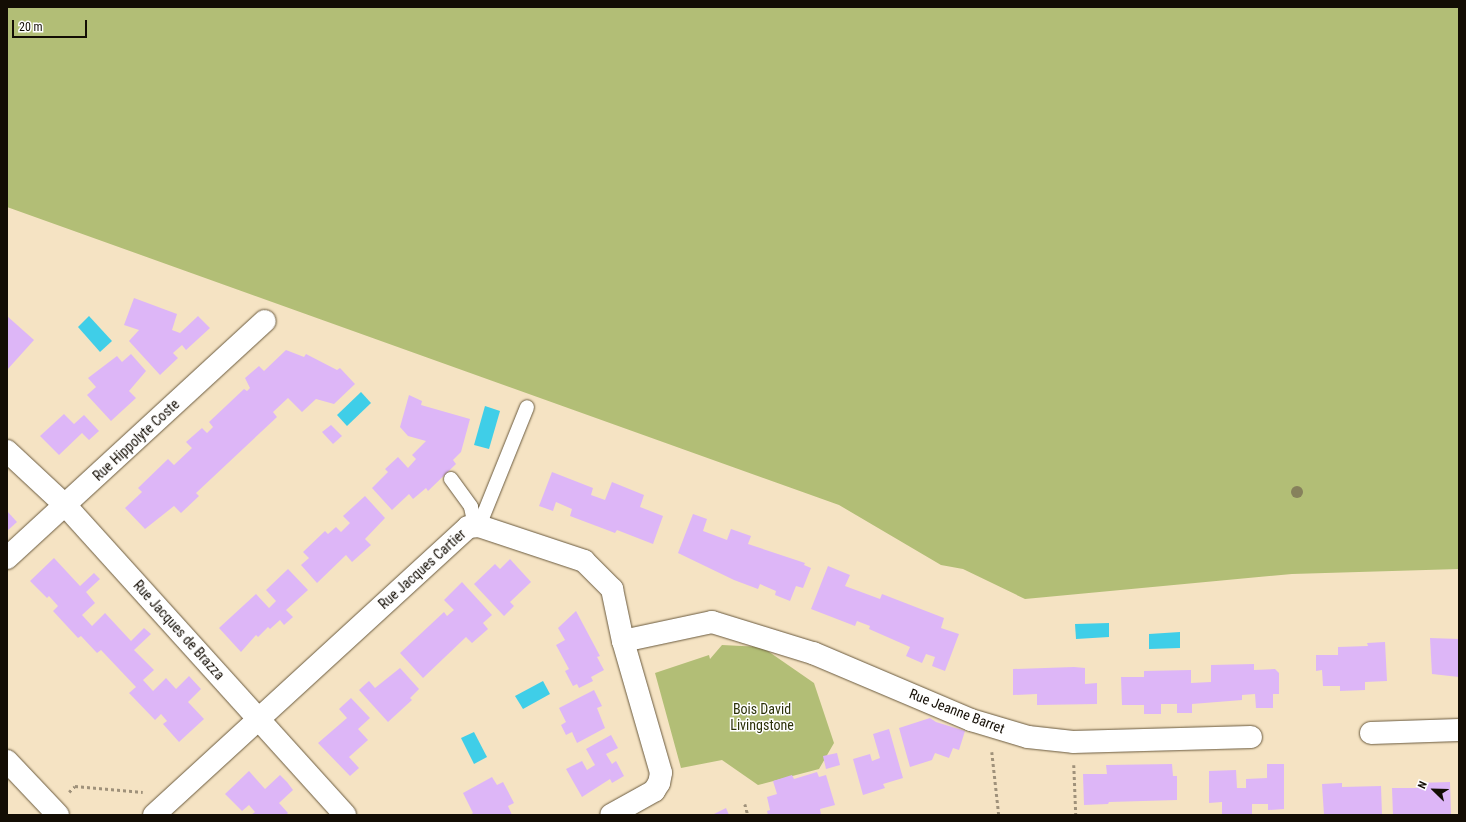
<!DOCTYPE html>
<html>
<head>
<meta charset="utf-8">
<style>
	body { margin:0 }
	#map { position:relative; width:1466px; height:822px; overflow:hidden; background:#f5e3c3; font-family:"Roboto Condensed",sans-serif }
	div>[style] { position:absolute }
	.green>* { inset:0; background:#b2be76 }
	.water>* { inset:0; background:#3fcee8 }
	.building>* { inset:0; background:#ddb6f7 }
	.path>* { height:2.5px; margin-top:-1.25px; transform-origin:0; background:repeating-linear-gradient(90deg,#9f917a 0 3px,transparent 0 6px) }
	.roads { filter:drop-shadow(0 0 1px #6a5a3e) drop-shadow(0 0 1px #6a5a3e) }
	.service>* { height:14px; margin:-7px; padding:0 7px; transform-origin:7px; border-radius:7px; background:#fff }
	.minor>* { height:22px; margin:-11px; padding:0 11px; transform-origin:11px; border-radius:11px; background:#fff }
	.tertiary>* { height:22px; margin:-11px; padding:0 11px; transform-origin:11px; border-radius:11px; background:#fff }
	.trees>* { width:12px; height:12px; margin:-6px; border-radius:50%; background:#86815c }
	span { translate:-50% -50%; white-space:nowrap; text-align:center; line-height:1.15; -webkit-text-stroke:3px #fff; paint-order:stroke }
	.street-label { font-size:14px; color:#130d04 }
	.park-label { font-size:14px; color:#2b3107 }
	.frame { position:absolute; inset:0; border:8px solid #130d04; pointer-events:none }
	.north { position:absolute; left:1414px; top:770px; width:40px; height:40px; -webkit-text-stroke:3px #fff; paint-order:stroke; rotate:293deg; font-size:11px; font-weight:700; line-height:16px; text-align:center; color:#130d04 }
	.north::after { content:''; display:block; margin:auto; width:14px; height:18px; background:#130d04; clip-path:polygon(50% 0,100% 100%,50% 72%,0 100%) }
	.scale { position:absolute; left:12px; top:20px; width:75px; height:18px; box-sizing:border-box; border:2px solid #130d04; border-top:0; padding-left:5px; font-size:12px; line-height:14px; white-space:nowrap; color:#130d04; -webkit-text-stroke:3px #fff; paint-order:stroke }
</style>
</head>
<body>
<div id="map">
	<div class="green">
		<div style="clip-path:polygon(7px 7px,1459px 7px,1459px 569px,1292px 574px,1025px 599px,963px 569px,941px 565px,839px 505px,7px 207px)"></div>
		<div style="clip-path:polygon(722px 645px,762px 647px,814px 683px,834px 743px,819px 769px,758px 785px,722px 760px,681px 768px,655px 673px,709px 655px,710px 659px)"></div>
	</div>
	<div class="water">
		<div style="clip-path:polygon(89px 316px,112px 341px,100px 352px,78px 327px)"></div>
		<div style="clip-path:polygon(361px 392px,371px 403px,347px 426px,337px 415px)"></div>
		<div style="clip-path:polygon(485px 406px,500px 411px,489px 449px,474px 445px)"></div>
		<div style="clip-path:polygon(1109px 623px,1109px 637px,1076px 639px,1075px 624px)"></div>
		<div style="clip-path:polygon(1180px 632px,1180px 648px,1149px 649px,1149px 634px)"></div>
		<div style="clip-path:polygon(543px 681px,550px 694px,523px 709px,515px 696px)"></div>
		<div style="clip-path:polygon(474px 732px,487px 757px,474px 764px,461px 738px)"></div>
	</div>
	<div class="building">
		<div style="clip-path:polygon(134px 298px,177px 314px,172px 330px,180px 333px,198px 316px,210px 328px,186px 350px,182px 345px,173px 353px,178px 358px,160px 375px,129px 341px,139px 330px,124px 325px)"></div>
		<div style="clip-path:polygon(7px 316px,34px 340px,7px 370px)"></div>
		<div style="clip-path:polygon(286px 350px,304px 357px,306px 354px,337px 370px,340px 368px,355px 384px,334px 404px,316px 399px,302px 412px,288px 398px,273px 412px,277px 417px,196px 493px,199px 496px,181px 513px,174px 506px,145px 529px,125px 508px,142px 492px,138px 488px,168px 459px,174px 465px,192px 448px,186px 442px,202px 428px,207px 433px,213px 427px,209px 422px,244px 389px,247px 391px,250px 388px,245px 378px,259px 366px,264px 371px)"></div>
		<div style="clip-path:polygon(131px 354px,146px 371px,129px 391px,136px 398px,111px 421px,87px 395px,96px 387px,88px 378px,117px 356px,122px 362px)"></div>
		<div style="clip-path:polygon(409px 395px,422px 401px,421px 405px,470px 419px,461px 452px,453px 460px,456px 464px,428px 491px,426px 488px,413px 499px,409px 494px,392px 510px,372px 488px,388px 472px,385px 469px,398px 457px,408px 468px,416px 459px,412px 455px,426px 441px,408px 436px,400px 427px)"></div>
		<div style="clip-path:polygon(64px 414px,74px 424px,84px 415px,99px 431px,89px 440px,82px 433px,59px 455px,40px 436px)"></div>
		<div style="clip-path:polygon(331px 425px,342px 436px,333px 444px,322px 432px)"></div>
		<div style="clip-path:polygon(552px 472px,593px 488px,591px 495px,605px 500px,612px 482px,644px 495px,640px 507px,663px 516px,653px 544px,617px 530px,615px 533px,570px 516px,572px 509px,556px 502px,553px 511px,539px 506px)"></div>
		<div style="clip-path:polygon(365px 496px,385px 518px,365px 539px,371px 545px,352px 562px,346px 555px,317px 583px,301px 565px,309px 558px,303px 552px,325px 531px,328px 534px,336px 527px,341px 532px,350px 523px,343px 516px)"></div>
		<div style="clip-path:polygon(7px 511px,17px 522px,7px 531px)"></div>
		<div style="clip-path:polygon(693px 514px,707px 519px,703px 531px,727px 540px,731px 529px,751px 536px,748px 544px,805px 563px,804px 565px,811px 568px,803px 588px,796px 586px,790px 601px,775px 595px,776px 591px,760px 584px,758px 589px,734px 580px,678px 553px)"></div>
		<div style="clip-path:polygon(54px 558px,80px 586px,94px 573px,100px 579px,86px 592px,95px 603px,82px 615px,92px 626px,105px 613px,131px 641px,144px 628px,151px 634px,134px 650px,154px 670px,143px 680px,153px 691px,166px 678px,176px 689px,189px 676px,201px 689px,188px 702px,204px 719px,179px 742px,163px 724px,167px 721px,161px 714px,155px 720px,129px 693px,136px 687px,101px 650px,97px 653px,81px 636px,78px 638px,53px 611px,58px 606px,49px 596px,47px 598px,30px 581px)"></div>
		<div style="clip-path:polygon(510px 559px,531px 582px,510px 602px,514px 606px,504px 616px,474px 584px,495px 564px,500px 569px)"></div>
		<div style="clip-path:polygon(828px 566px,850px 575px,845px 586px,880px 599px,882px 594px,944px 618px,941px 628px,959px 634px,945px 671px,932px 666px,935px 657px,926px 654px,922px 663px,906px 656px,910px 647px,869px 629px,870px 626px,857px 621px,855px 626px,811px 609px)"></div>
		<div style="clip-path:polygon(288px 569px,308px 590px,286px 610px,293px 617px,284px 625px,280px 620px,270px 629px,268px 627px,258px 637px,256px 635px,241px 652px,219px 628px,256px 594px,269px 608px,276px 601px,266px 590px)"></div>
		<div style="clip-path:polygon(462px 582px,492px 615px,483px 623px,488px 629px,472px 643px,466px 637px,423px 678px,400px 653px,444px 612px,447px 616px,454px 610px,444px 600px)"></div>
		<div style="clip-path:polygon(576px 611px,600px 656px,597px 657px,604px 670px,591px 677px,593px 681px,579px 688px,577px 684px,573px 686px,565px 671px,569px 669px,556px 645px,565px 640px,558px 628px)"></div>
		<div style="clip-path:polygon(1430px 638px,1459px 639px,1459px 677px,1432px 674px)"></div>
		<div style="clip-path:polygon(1385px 642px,1387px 681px,1365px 682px,1365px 690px,1340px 691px,1340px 686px,1323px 686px,1322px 670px,1316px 671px,1316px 655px,1338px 655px,1338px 647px,1368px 646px,1367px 643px)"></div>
		<div style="clip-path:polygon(1254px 664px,1254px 670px,1275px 669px,1279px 673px,1279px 694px,1273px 694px,1273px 708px,1256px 708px,1255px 694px,1242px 695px,1242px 700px,1192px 704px,1192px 713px,1177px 713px,1177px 704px,1161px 704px,1161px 714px,1144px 714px,1144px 705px,1122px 705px,1121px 677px,1144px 677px,1144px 671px,1191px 670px,1191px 683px,1211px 682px,1211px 665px)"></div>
		<div style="clip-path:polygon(1074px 667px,1085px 668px,1085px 684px,1097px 683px,1097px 704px,1037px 705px,1037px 694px,1013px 695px,1013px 669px)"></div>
		<div style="clip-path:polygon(400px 668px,419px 689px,410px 698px,412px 700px,388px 722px,359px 690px,369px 681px,375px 688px)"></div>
		<div style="clip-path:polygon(594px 690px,602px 706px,597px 708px,605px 728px,577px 743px,572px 732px,566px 735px,561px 725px,566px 722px,559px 708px)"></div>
		<div style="clip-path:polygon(351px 698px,370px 718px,358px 729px,368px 740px,349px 757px,359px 768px,350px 776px,318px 743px,347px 718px,339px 709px)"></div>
		<div style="clip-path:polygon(930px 718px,936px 722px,965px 731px,959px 750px,953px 748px,949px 758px,935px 753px,932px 760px,910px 767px,899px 728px)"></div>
		<div style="clip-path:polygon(889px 729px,903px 778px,883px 784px,885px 788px,863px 795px,853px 759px,870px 754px,872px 761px,880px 758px,873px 734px)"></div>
		<div style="clip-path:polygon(611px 735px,618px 748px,606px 754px,612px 764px,616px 761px,624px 776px,612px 783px,610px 779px,582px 797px,566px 769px,582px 761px,587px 770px,595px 765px,586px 749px)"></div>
		<div style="clip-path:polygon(837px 753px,840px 765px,826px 769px,823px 756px)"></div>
		<div style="clip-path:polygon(1172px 764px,1173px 776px,1177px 776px,1177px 800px,1109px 802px,1108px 804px,1084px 805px,1083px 774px,1107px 774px,1106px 765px)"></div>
		<div style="clip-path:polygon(1267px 764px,1284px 764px,1284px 809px,1268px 810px,1268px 804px,1252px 804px,1252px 815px,1222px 815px,1222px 802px,1209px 803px,1209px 771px,1236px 770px,1237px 788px,1246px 788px,1246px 779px,1267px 778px)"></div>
		<div style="clip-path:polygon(249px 771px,265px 789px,280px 775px,287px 782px,293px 790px,279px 803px,288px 813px,286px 815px,251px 815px,255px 812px,249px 805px,242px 811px,225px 794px)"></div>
		<div style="clip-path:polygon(817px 772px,819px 777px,826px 775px,835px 805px,820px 809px,821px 815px,768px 815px,767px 811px,770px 810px,767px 797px,777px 794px,773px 781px,792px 775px,794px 779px)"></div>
		<div style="clip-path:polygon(492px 777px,497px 785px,503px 782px,514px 803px,508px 806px,512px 815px,470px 815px,473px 813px,463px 793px)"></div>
		<div style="clip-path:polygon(1450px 782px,1451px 815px,1393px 815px,1392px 788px,1417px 788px,1417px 783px)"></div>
		<div style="clip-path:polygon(1342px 783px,1342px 787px,1381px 786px,1382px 815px,1324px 815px,1322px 784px)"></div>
		<div style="clip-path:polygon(726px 808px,729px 815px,712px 815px)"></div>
	</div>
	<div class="path">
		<div style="left:992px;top:752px;width:63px;rotate:83.7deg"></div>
		<div style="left:1074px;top:765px;width:50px;rotate:87.7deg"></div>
		<div style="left:69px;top:792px;width:8px;rotate:-45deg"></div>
		<div style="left:75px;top:786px;width:68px;rotate:5deg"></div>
		<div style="left:745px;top:804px;width:11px;rotate:75deg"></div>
	</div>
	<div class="roads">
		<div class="service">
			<div style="left:451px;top:479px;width:34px;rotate:54deg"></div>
			<div style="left:471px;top:507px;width:19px;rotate:78deg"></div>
			<div style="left:479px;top:526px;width:128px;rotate:-68deg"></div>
		</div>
		<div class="minor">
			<div style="left:7px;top:451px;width:81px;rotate:43deg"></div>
			<div style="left:66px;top:506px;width:416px;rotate:47.9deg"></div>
			<div style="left:7px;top:558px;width:350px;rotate:-42.6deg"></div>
			<div style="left:623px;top:641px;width:91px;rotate:-12.1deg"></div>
			<div style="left:712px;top:622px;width:106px;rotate:17.1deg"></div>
			<div style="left:813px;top:653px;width:172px;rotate:23deg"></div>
			<div style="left:971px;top:720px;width:59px;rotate:16.6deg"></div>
			<div style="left:1028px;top:737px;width:45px;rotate:6.3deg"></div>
			<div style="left:1073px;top:742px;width:178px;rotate:-1.6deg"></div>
			<div style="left:1371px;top:733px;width:88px;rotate:-2deg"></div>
			<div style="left:154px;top:815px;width:426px;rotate:-42.5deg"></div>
			<div style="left:468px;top:527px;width:11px;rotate:-5deg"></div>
			<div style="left:479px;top:526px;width:111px;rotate:18.4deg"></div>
			<div style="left:584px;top:561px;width:40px;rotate:45deg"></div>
			<div style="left:612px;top:589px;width:53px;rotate:78.1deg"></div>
			<div style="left:623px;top:641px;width:137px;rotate:73.9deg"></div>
			<div style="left:661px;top:773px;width:10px;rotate:101deg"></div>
			<div style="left:659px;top:783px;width:9px;rotate:122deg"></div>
			<div style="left:654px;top:791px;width:49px;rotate:150.8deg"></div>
		</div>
		<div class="tertiary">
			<div style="left:7px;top:761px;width:74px;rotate:46.6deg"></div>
		</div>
	</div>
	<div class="trees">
		<div style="left:1297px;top:492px"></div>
	</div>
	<div class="street-label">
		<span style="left:136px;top:440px;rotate:-43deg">Rue Hippolyte Coste</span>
		<span style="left:422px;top:569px;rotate:-42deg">Rue Jacques Cartier</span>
		<span style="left:179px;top:630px;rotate:48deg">Rue Jacques de Brazza</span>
		<span style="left:957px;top:711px;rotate:21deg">Rue Jeanne Barret</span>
	</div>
	<div class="park-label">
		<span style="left:762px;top:717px">Bois David<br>Livingstone</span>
	</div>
	<div class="frame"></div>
	<div class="north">N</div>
	<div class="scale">20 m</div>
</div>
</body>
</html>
